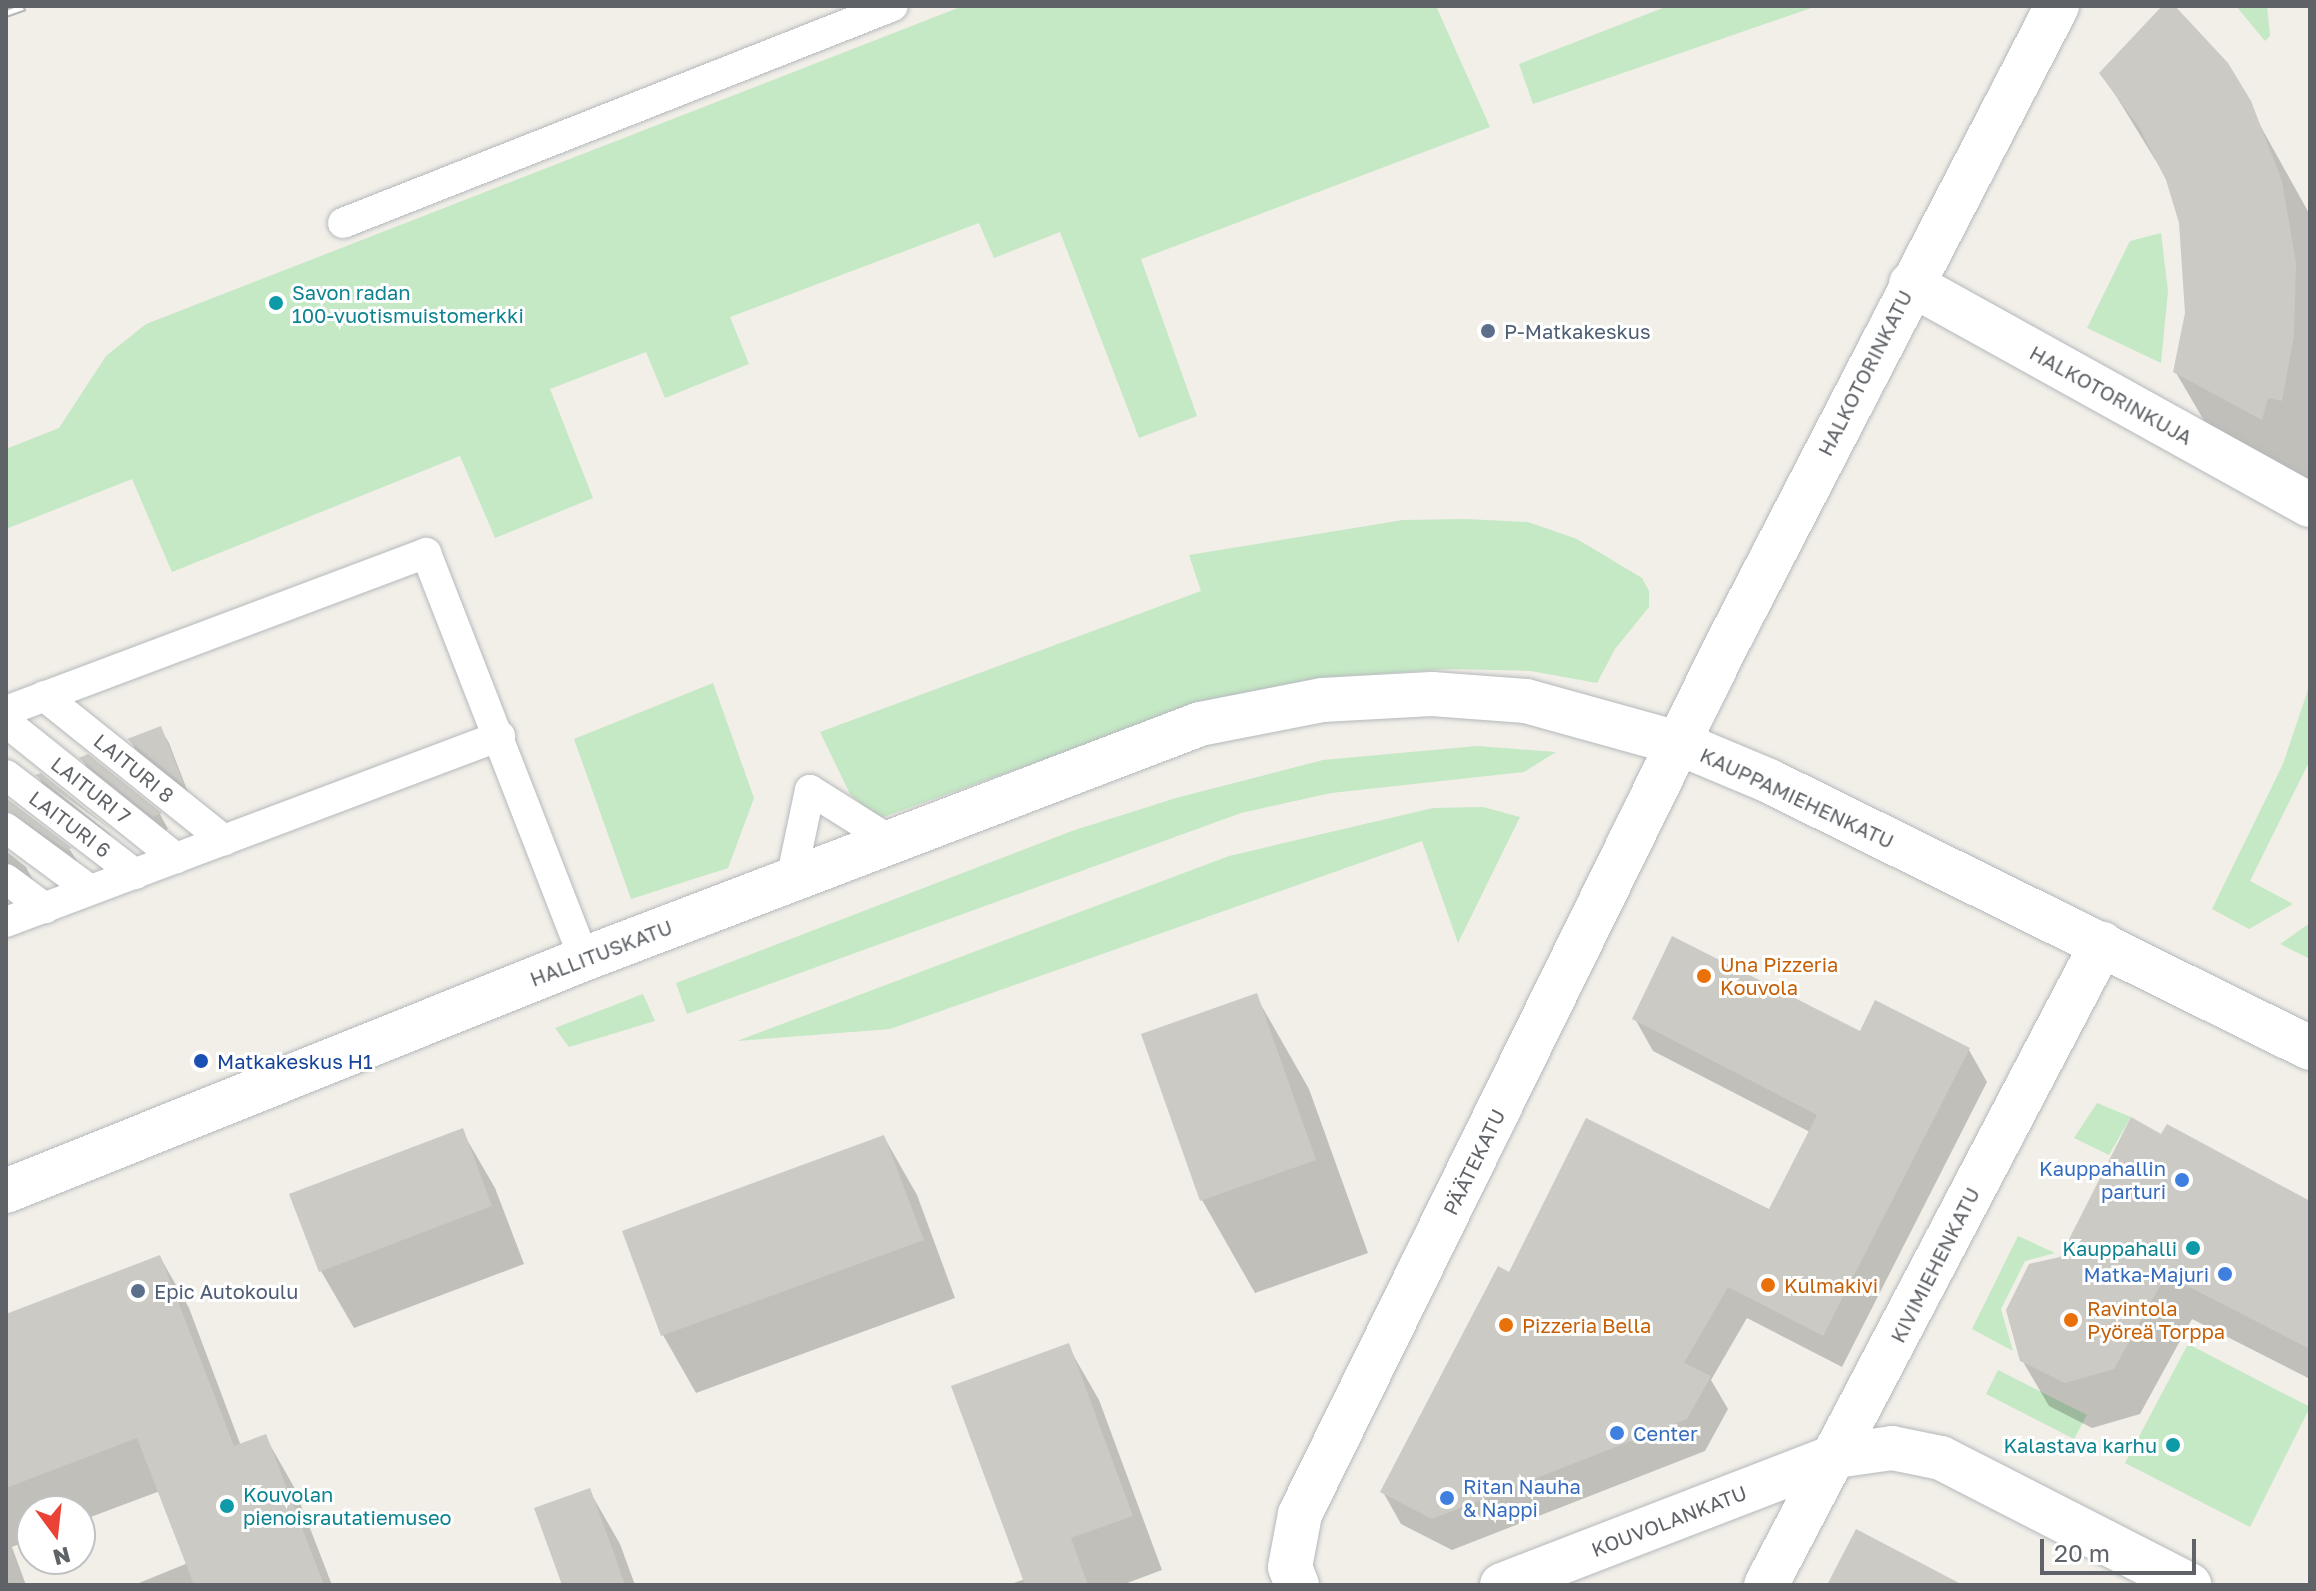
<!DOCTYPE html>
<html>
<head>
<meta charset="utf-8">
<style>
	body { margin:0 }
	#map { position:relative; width:2316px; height:1591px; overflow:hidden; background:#f1efe8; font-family:"Golos Text",sans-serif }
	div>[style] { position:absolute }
	.green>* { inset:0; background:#c5e8c5 }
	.shadow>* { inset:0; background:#0003 }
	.building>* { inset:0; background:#cccac5 }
	.roads { filter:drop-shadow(0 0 2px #b5b8bc) drop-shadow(0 0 2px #b5b8bc) }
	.lane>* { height:30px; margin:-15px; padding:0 15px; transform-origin:15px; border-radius:15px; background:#fff }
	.street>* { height:44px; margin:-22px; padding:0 22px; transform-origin:22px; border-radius:22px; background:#fff }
	.secondary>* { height:44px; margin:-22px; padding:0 22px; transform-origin:22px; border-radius:22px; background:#fff }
	.rail>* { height:9px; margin-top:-4.5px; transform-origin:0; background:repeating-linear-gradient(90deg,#fff 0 18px,#b6b7b8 0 36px); box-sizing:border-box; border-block:2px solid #b6b7b8 }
	.dots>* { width:22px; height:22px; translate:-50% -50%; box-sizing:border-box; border:4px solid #fff; border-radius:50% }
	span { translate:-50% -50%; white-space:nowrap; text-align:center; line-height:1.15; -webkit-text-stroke:6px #fff; paint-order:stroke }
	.culture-label { font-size:20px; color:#0d838f }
	.left { translate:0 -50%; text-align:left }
	.right { translate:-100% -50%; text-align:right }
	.service-label { font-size:20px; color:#4e5e75 }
	.street-label { font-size:20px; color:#5f6368 }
	.food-label { font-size:20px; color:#c56008 }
	.transit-label { font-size:20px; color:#164399 }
	.shop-label { font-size:20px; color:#366cbe }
	.frame { position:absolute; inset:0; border:8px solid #5f6368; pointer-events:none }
	.north { position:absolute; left:16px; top:1495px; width:80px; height:80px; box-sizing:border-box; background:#fff; border:2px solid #bfc1c3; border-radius:50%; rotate:165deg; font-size:22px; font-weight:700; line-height:32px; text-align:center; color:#5f6368 }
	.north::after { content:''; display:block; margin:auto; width:28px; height:36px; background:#ea4335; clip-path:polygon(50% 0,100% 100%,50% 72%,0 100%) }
	.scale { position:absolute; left:2040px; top:1539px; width:156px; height:36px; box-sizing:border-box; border:4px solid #5f6368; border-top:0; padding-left:10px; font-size:24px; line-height:28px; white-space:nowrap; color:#5f6368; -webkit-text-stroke:6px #fff; paint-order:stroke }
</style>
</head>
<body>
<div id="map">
	<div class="green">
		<div style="clip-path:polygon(963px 6px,1436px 6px,1490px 127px,1141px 259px,1197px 416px,1139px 438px,1060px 232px,994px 258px,979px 223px,730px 317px,749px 364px,665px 398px,646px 352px,550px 389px,593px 498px,495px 538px,460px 456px,172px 572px,132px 479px,6px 529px,6px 449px,59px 428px,106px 356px,146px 324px)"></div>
		<div style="clip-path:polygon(1668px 6px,1817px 6px,1533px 104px,1519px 64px)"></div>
		<div style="clip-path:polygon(2236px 6px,2267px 6px,2270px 36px,2265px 41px)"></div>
		<div style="clip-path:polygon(2161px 233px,2168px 291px,2161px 363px,2087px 328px,2130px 241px)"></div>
		<div style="clip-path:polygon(1466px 519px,1528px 522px,1577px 539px,1642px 578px,1649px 591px,1649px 607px,1615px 649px,1597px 683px,1531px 671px,1453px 669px,1344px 676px,1215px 698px,878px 819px,850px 794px,820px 732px,1201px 591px,1189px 555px,1403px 520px)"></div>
		<div style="clip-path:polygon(713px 683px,754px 798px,728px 868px,631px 899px,574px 739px)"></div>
		<div style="clip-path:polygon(2310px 684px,2310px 760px,2250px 881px,2293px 904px,2249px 929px,2212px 909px,2283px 764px)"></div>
		<div style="clip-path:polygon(1477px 746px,1556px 752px,1524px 772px,1331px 793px,1241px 813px,687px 1014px,676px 983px,1072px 831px,1176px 798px,1323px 760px)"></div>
		<div style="clip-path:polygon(1483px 807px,1520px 817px,1458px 943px,1422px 841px,890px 1029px,737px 1041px,1229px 856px,1433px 808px)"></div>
		<div style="clip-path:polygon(2310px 923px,2310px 959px,2280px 944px)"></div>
		<div style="clip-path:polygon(643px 994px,655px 1021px,569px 1047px,555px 1028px)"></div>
		<div style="clip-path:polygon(2097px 1103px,2131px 1117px,2109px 1155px,2074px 1138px)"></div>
		<div style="clip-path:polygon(2018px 1236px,2055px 1253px,2025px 1261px,2001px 1309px,2013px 1351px,1972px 1329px)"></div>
		<div style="clip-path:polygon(2188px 1344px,2310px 1407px,2250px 1527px,2125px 1463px)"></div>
		<div style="clip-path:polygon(1998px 1370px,2087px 1415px,2074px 1439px,1986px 1394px)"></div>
	</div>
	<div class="shadow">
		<div style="clip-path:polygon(2165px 6px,2172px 6px,2226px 64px,2310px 215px,2310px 481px,2220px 448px,2175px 371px,2187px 314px,2181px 223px,2167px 179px,2102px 73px)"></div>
		<div style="clip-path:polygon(160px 728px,169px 743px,189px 795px,138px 754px,130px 740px)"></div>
		<div style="clip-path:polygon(88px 757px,160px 814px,168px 829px,163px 831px,90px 773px,82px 759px)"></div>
		<div style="clip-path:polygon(38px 776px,110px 834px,114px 842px,46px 790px)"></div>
		<div style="clip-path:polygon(6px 800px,70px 850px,79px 864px,6px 814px,19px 816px,6px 810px)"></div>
		<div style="clip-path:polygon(6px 851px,26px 867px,33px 880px,6px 880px)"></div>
		<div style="clip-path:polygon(1256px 996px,1309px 1089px,1368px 1253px,1255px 1293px,1202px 1200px)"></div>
		<div style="clip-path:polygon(1635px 1019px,1860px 1034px,1969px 1050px,1987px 1082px,1842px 1367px,1747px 1318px,1711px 1380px,1728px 1409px,1705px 1451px,1452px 1550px,1401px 1524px,1383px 1492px,1510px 1274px,1770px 1212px,1810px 1132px,1653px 1051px)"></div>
		<div style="clip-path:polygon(462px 1131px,495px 1188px,524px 1264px,354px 1328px,321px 1271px)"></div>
		<div style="clip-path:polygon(2162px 1136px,2310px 1203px,2310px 1379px,2192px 1319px,2140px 1414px,2092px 1428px,2049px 1406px,2022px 1360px,2062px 1258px)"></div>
		<div style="clip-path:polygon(884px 1137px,917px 1195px,955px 1298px,696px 1393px,663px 1335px)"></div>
		<div style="clip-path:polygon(160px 1257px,189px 1308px,241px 1446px,265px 1436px,294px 1487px,332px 1585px,134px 1585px,188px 1563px,160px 1491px,80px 1521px,80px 1511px,32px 1511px,32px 1539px,12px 1547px,26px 1585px,6px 1585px,6px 1316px)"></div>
		<div style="clip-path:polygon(1068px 1346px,1099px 1400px,1162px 1570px,1122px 1585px,1008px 1585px,1025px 1579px)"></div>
		<div style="clip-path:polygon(589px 1490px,620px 1544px,635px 1585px,564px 1585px)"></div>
	</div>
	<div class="building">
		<div style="clip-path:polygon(2162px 6px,2175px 6px,2228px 63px,2251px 101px,2282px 181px,2296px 263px,2294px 336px,2282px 401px,2268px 398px,2262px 420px,2173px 372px,2185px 313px,2179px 223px,2166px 180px,2139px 127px,2099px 73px)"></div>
		<div style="clip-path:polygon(161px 726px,184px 785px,127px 739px)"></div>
		<div style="clip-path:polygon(88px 754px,162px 813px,153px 817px,79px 758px)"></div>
		<div style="clip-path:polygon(41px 773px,114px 832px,35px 775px)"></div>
		<div style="clip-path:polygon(6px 798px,72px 848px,67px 850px,6px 810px)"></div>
		<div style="clip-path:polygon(1672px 936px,1860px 1031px,1875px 1000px,1970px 1048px,1823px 1336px,1728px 1287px,1684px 1363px,1711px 1376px,1687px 1419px,1432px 1519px,1380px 1492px,1498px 1266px,1509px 1272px,1586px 1118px,1769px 1209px,1817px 1115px,1632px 1019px)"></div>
		<div style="clip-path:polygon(1257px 993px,1316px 1160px,1200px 1201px,1141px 1034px)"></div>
		<div style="clip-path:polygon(2131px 1117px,2161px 1134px,2167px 1124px,2310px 1201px,2310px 1349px,2166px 1275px,2114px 1369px,2065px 1383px,2020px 1361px,2006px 1310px,2029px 1264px,2060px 1257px)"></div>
		<div style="clip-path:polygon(463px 1128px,492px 1206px,319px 1272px,289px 1194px)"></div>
		<div style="clip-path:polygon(884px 1135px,924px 1240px,661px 1336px,622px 1231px)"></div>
		<div style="clip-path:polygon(160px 1255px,234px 1446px,266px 1434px,324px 1585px,194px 1585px,137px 1438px,6px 1488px,6px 1314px)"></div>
		<div style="clip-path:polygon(1069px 1343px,1133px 1516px,1071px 1538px,1088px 1585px,1025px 1585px,951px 1386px)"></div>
		<div style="clip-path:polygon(590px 1488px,615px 1556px,625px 1585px,562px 1585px,534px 1508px)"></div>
		<div style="clip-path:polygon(1856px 1529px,1963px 1585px,1827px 1585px)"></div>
	</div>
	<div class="roads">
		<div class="lane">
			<div style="left:343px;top:223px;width:591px;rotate:-21.53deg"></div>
			<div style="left:44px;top:696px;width:231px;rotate:38.7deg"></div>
			<div style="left:6px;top:711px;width:449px;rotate:-20.6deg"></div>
			<div style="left:426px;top:553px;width:436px;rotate:68.7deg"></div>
			<div style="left:6px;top:722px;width:218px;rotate:38.7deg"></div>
			<div style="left:6px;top:775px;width:163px;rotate:37.5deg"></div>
			<div style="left:6px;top:828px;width:104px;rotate:36.4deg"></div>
			<div style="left:6px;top:879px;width:49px;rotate:36.6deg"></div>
			<div style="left:791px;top:880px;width:92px;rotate:-78.1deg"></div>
			<div style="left:810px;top:790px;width:96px;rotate:32.2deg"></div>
			<div style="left:6px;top:922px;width:528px;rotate:-20.63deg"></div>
		</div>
		<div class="street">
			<div style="left:1911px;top:284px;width:456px;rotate:29deg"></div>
			<div style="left:1297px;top:1585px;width:19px;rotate:-111deg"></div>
			<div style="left:1290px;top:1567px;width:54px;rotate:-79.3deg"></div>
			<div style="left:1300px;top:1514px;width:965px;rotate:-63.86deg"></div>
			<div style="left:1725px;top:648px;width:723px;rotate:-62.65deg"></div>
			<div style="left:1766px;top:1585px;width:724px;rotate:-62.34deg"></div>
		</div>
		<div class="secondary">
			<div style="left:6px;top:1191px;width:623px;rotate:-21.87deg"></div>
			<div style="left:584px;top:959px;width:659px;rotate:-20.88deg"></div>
			<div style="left:1200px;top:724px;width:124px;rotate:-11.1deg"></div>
			<div style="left:1322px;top:700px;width:110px;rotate:-3.1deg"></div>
			<div style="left:1432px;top:694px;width:94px;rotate:4.3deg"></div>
			<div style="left:1526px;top:701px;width:161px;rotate:15.5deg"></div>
			<div style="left:1681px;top:744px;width:95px;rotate:22.8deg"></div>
			<div style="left:1769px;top:781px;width:603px;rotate:26.27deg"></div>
			<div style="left:1502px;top:1585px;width:358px;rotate:-21.1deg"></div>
			<div style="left:1836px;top:1456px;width:57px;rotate:-8.1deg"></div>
			<div style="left:1892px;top:1448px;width:50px;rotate:11.5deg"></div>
			<div style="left:1941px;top:1458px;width:279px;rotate:27.1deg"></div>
		</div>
	</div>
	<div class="rail">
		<div style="left:6px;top:13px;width:20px;rotate:-20deg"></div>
	</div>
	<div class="dots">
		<div style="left:276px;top:303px;background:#0f9aa8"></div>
		<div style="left:1488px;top:331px;background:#5c6f8a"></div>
		<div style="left:1704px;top:976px;background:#e8710a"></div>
		<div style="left:201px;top:1061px;background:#1a4fb4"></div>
		<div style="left:2182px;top:1180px;background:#3f7fe0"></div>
		<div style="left:2193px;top:1248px;background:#0f9aa8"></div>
		<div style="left:2225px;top:1274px;background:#3f7fe0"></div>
		<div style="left:1768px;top:1285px;background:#e8710a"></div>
		<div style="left:138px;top:1291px;background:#5c6f8a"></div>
		<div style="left:2071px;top:1320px;background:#e8710a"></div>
		<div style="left:1506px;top:1325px;background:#e8710a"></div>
		<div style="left:1617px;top:1433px;background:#3f7fe0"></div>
		<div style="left:2173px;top:1445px;background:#0f9aa8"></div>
		<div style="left:1447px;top:1498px;background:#3f7fe0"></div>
		<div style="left:227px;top:1506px;background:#0f9aa8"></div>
	</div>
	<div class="culture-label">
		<span class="left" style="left:292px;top:304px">Savon radan<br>100-vuotismuistomerkki</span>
		<span class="right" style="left:2177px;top:1248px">Kauppahalli</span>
		<span class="right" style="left:2157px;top:1445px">Kalastava karhu</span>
		<span class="left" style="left:243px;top:1506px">Kouvolan<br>pienoisrautatiemuseo</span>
	</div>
	<div class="service-label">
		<span class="left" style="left:1504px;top:331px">P-Matkakeskus</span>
		<span class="left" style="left:154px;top:1291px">Epic Autokoulu</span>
	</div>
	<div class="street-label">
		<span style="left:1865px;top:373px;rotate:-63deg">HALKOTORINKATU</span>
		<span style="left:2111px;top:395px;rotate:29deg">HALKOTORINKUJA</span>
		<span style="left:134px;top:768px;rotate:39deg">LAITURI 8</span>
		<span style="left:91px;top:790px;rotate:38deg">LAITURI 7</span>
		<span style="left:1797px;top:798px;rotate:25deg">KAUPPAMIEHENKATU</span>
		<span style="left:70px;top:824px;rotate:37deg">LAITURI 6</span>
		<span style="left:601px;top:953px;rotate:-21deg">HALLITUSKATU</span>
		<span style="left:1474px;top:1162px;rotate:-64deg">PÄÄTEKATU</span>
		<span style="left:1935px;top:1265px;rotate:-63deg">KIVIMIEHENKATU</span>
		<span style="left:1669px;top:1521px;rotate:-21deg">KOUVOLANKATU</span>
	</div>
	<div class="food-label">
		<span class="left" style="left:1720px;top:976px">Una Pizzeria<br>Kouvola</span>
		<span class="left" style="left:1784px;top:1285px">Kulmakivi</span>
		<span class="left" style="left:2087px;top:1320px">Ravintola<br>Pyöreä Torppa</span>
		<span class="left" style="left:1522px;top:1325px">Pizzeria Bella</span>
	</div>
	<div class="transit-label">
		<span class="left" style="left:217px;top:1061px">Matkakeskus H1</span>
	</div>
	<div class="shop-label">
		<span class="right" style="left:2166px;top:1180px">Kauppahallin<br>parturi</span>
		<span class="right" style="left:2209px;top:1274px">Matka-Majuri</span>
		<span class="left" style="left:1633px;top:1433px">Center</span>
		<span class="left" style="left:1463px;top:1498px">Ritan Nauha<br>&amp; Nappi</span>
	</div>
	<div class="frame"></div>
	<div class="north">N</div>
	<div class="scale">20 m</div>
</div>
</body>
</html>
